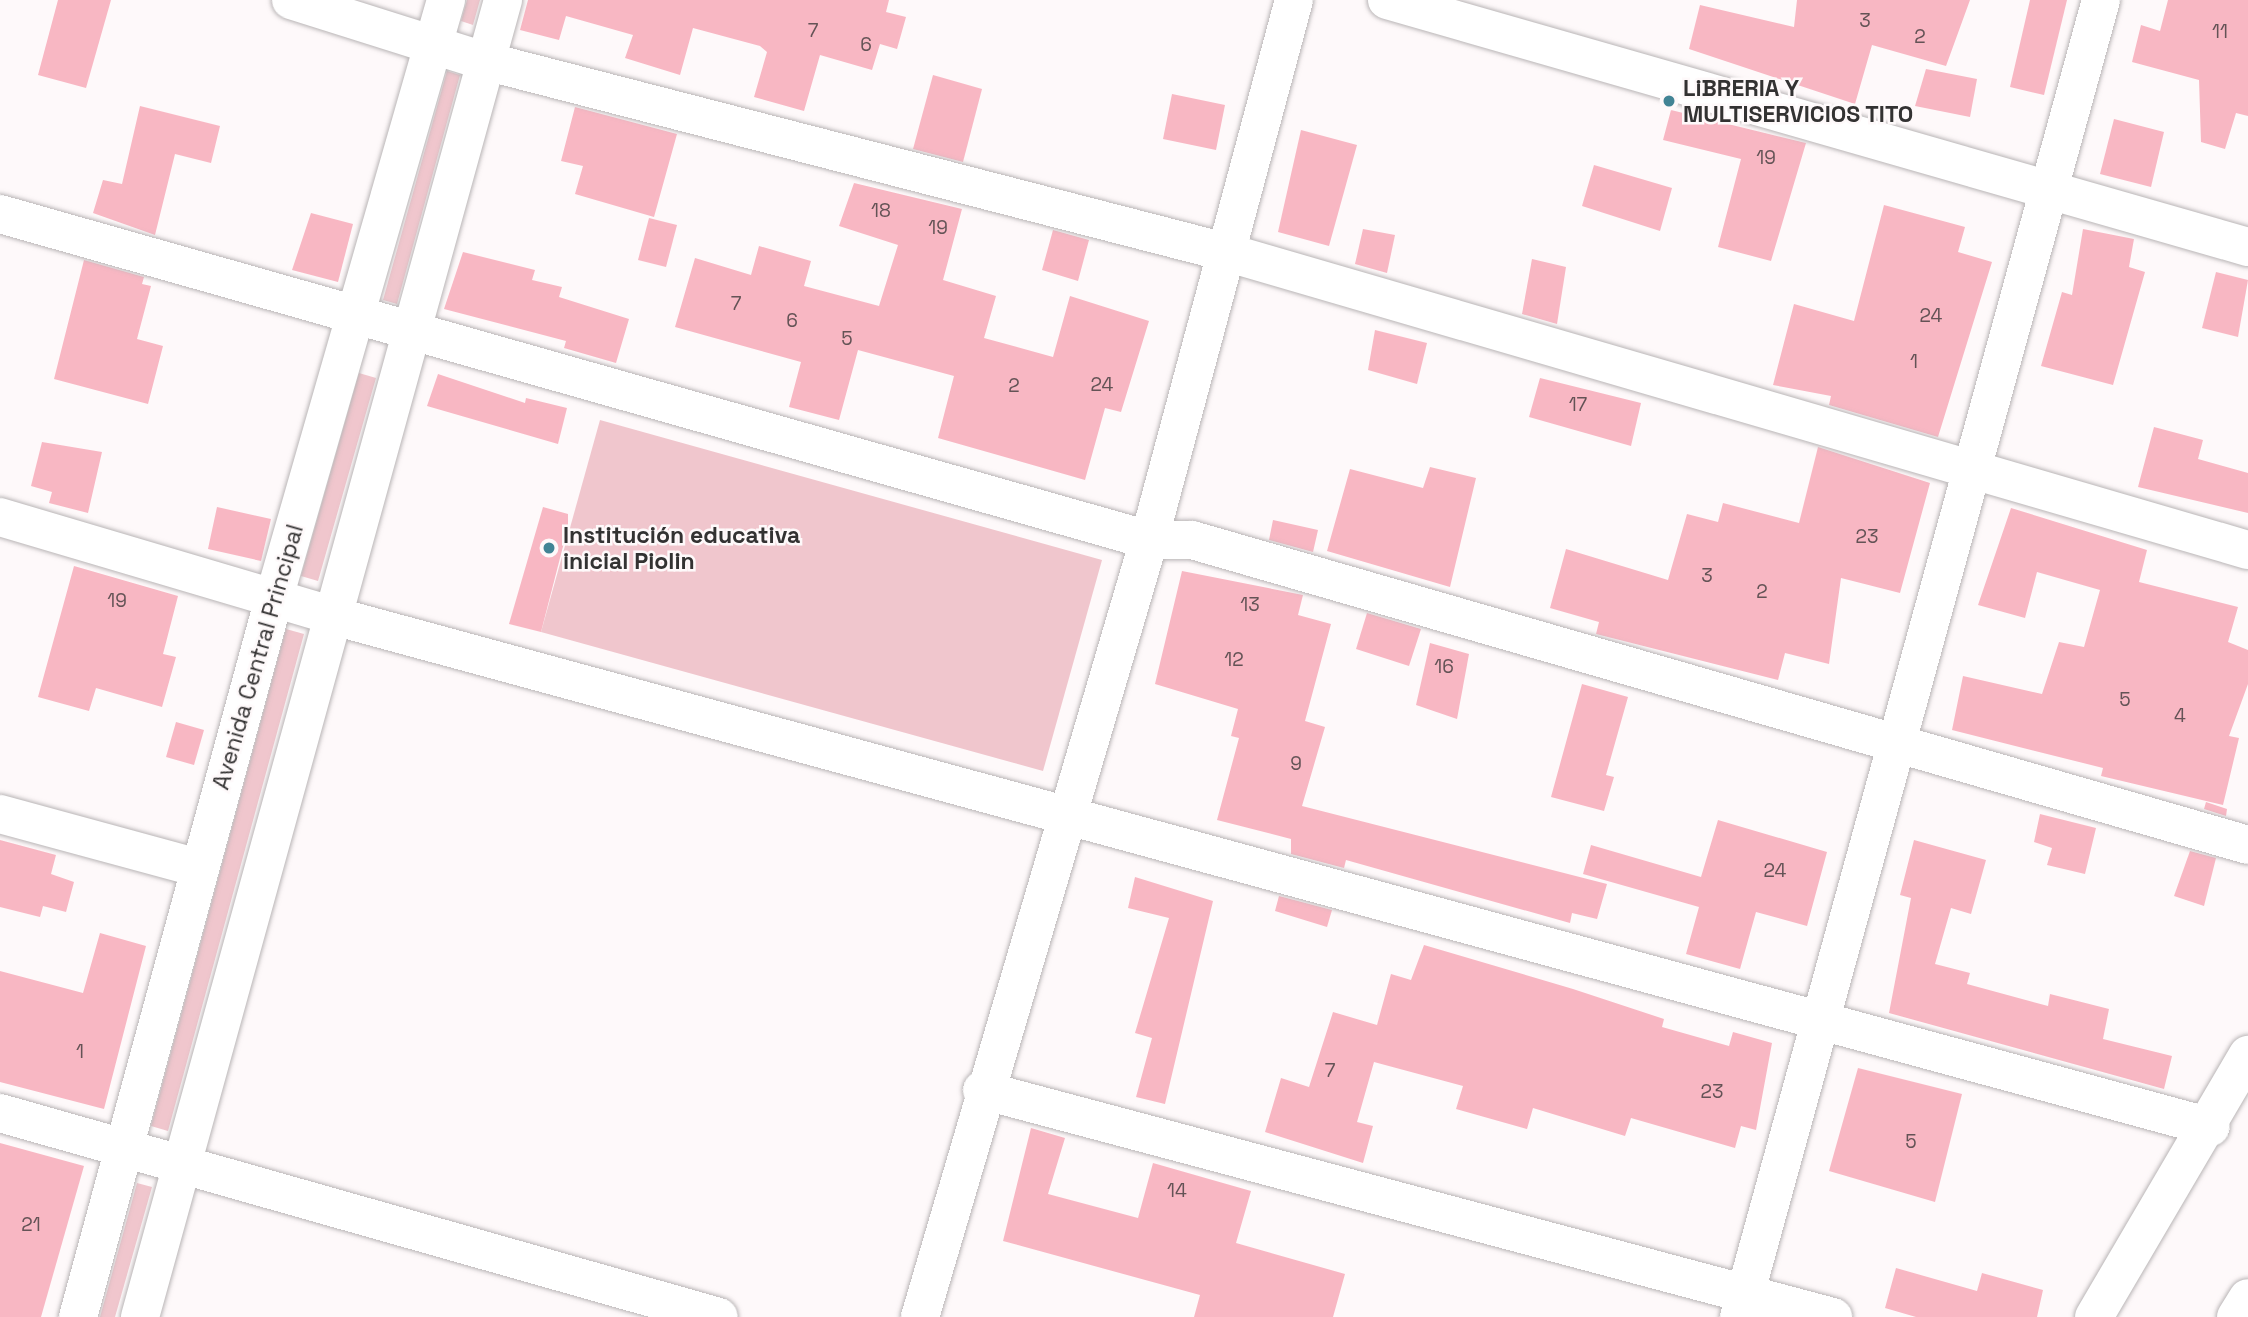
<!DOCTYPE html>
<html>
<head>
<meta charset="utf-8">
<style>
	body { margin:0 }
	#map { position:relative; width:2248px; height:1317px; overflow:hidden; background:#fef9fa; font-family:"Space Grotesk",sans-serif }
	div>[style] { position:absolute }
	.green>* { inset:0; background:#f0c6cd }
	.building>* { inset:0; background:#f8b7c3 }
	.roads { filter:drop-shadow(0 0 2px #b9b5b6) drop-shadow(0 0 2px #b9b5b6) }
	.minor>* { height:38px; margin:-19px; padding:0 19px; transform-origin:19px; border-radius:19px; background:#fff }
	.tertiary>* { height:38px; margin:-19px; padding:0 19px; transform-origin:19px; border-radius:19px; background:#fff }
	.dots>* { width:19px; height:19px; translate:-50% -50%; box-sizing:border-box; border:4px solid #fef9fa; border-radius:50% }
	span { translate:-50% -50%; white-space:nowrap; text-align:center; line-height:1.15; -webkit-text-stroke:5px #fef9fa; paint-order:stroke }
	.number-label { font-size:19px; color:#645356 }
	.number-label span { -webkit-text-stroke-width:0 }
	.poi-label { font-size:23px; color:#333232; font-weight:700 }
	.left { translate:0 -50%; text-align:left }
	.street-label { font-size:23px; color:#333232 }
</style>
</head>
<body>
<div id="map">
	<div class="green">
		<div style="clip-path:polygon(467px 0,480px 0,473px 25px,461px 21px)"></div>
		<div style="clip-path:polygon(447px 71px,460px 75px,397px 304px,383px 300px)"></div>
		<div style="clip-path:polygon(359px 373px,376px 378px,318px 581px,301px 576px)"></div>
		<div style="clip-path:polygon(600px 420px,1102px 560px,1043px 771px,541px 632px)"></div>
		<div style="clip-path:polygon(286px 629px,304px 634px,168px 1131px,151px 1126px)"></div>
		<div style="clip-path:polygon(137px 1183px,152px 1187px,115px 1317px,100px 1317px)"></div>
	</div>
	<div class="building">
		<div style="clip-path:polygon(58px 0,111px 0,86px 88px,38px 75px)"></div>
		<div style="clip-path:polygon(528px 0,889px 0,886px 12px,906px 17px,897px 49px,880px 44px,872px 70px,820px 55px,804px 111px,754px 97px,767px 52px,760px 46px,693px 28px,680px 75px,625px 58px,633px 35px,566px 16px,559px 40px,520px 30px)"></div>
		<div style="clip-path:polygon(1797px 0,1970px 0,1946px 66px,1872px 45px,1855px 104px,1689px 49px,1700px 5px,1794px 27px)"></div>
		<div style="clip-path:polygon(2030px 0,2067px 0,2044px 95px,2010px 87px)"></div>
		<div style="clip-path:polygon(2168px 0,2248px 0,2248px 116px,2236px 113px,2225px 149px,2201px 142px,2199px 80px,2132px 62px,2141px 25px,2160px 31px)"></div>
		<div style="clip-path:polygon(1926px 69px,1977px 79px,1970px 117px,1915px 106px)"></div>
		<div style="clip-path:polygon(933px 75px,982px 89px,963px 162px,913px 149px)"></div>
		<div style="clip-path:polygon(1172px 94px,1225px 105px,1216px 150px,1163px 139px)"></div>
		<div style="clip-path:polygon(140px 106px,220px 126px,211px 163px,175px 154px,155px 235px,93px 213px,103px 180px,122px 184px)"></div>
		<div style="clip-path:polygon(575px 107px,677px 134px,654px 217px,575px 194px,583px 166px,561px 161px)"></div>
		<div style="clip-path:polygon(1671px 110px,1806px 143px,1771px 261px,1718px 247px,1741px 159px,1663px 140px)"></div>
		<div style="clip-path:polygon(2114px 119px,2164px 132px,2151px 187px,2100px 174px)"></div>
		<div style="clip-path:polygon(1301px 130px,1357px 145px,1329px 246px,1278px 232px)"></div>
		<div style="clip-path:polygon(1594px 165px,1672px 188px,1660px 231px,1582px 206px)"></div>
		<div style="clip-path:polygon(854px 183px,962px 209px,943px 280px,996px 296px,984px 338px,1053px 357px,1070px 296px,1149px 321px,1121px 412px,1105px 408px,1085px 480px,938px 438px,954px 376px,858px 350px,839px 420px,789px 407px,801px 362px,675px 327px,695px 258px,751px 275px,759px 246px,811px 261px,804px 286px,879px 306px,898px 245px,839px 226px)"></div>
		<div style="clip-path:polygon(1884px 205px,1965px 227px,1958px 252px,1992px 262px,1938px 437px,1829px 405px,1831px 396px,1773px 385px,1794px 304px,1854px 321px)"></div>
		<div style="clip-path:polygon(311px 213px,353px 224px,338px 282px,292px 270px)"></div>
		<div style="clip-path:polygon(649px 218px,677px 225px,666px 267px,638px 260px)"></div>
		<div style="clip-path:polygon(1363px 229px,1395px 235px,1387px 273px,1355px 264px)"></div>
		<div style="clip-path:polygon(2083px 229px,2134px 239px,2129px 267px,2145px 272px,2113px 385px,2041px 366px,2062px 292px,2072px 295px)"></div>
		<div style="clip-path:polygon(1053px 230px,1089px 240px,1078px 281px,1042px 270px)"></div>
		<div style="clip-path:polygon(463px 252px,535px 270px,532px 280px,562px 287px,559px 297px,629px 319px,616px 363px,564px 348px,566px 341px,444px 309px)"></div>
		<div style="clip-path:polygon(1532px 259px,1566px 267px,1557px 324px,1522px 314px)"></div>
		<div style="clip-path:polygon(84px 260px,144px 277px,142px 284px,151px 286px,137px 339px,163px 346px,148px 404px,54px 379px)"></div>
		<div style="clip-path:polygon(2216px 272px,2248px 280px,2238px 337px,2202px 328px)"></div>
		<div style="clip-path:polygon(1375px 330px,1427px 343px,1417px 384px,1368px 370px)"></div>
		<div style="clip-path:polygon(438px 374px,525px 403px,526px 398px,567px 408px,558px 444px,427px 406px)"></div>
		<div style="clip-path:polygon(1540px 378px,1641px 403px,1631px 446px,1529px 417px)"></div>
		<div style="clip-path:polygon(2154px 427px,2203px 440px,2198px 459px,2248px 473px,2248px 513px,2138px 487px)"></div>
		<div style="clip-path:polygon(42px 442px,102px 452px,88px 513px,49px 503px,52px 492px,31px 486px)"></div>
		<div style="clip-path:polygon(1818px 447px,1930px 483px,1900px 593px,1841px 578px,1829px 664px,1785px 653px,1778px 680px,1596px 634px,1599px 622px,1550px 608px,1566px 549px,1668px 580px,1687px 514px,1718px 522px,1723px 503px,1799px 523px)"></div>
		<div style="clip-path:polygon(1430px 467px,1476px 478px,1450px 587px,1327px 551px,1350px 469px,1423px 488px)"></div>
		<div style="clip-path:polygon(217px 507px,271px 519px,261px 561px,208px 549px)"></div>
		<div style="clip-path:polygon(543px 507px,568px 514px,568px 527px,541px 632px,509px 624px)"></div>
		<div style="clip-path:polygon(2011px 508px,2147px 550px,2139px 582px,2238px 607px,2228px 642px,2248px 650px,2248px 684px,2229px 736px,2239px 738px,2223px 805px,2101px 776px,2103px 768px,1952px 730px,1963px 676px,2042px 694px,2059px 642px,2084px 647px,2100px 590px,2037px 572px,2025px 618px,1978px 605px)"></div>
		<div style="clip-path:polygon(1273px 520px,1318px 530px,1313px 552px,1269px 540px)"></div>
		<div style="clip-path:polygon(74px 566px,178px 596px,163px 654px,176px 657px,162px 707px,96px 688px,89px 711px,38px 697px)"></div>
		<div style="clip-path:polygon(1182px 571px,1303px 595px,1298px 615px,1331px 624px,1305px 721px,1325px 727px,1302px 806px,1607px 884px,1597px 919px,1572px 913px,1570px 923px,1346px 860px,1344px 868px,1291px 854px,1291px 839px,1217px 820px,1239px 738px,1231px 736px,1238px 709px,1155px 684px)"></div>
		<div style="clip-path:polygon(1367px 613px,1421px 629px,1409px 666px,1356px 649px)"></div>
		<div style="clip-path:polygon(1430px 643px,1469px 654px,1457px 719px,1416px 705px)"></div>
		<div style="clip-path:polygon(1582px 684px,1628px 697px,1606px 775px,1614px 777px,1604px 811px,1551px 797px)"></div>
		<div style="clip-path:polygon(176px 722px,204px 730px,194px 765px,166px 757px)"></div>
		<div style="clip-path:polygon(2206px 802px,2227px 809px,2226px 816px,2204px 809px)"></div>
		<div style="clip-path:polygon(2040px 814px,2096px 828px,2085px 874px,2047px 865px,2052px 848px,2034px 842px)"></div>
		<div style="clip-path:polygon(1718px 820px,1827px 852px,1807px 926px,1756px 912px,1740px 969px,1686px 954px,1699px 907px,1583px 874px,1591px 845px,1701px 877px)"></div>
		<div style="clip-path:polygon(0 840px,56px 855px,51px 874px,74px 882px,66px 912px,43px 906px,40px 917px,0 907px)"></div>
		<div style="clip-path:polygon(1914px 840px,1986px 860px,1971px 914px,1951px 908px,1935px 964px,1970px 973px,1967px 984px,2048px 1006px,2050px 994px,2109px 1009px,2103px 1039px,2172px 1056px,2164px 1089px,1889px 1013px,1911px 898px,1900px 895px)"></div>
		<div style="clip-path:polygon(2190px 851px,2216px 858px,2204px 906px,2174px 896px)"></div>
		<div style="clip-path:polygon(1135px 877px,1213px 901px,1165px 1104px,1136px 1097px,1152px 1038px,1135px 1033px,1169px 918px,1128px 908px)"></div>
		<div style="clip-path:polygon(1279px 896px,1332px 910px,1327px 927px,1275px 911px)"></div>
		<div style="clip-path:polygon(100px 933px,146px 946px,104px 1109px,0 1082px,0 971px,83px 993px)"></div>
		<div style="clip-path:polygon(1424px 945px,1573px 989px,1664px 1019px,1662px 1027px,1729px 1046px,1733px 1032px,1772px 1043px,1756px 1130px,1741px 1126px,1735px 1148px,1631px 1118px,1625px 1136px,1533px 1108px,1527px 1129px,1456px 1109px,1463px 1086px,1374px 1062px,1357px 1122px,1373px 1126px,1363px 1163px,1265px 1132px,1281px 1078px,1309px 1087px,1333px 1012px,1377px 1025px,1391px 974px,1411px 980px)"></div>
		<div style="clip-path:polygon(1858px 1068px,1962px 1094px,1935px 1202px,1829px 1171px)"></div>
		<div style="clip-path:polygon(1031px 1128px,1065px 1138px,1048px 1194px,1138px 1218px,1153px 1163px,1251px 1191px,1236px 1243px,1345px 1274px,1333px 1317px,1194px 1317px,1200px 1295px,1003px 1241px)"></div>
		<div style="clip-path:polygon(0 1143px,84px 1166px,41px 1317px,0 1317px)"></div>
		<div style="clip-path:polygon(1896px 1268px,1977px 1291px,1982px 1273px,2043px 1290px,2037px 1317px,1916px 1317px,1885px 1308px)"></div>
	</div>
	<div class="roads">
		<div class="minor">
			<div style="left:291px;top:0;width:203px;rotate:17.5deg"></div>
			<div style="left:485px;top:61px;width:768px;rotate:14.47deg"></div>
			<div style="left:1229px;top:253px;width:1061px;rotate:16.25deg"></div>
			<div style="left:1387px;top:0;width:896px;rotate:16.01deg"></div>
			<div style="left:0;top:214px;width:1194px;rotate:15.84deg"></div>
			<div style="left:1149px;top:540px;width:43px"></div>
			<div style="left:1192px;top:540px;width:1099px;rotate:16.11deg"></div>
			<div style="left:0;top:517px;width:344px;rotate:16.5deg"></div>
			<div style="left:330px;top:615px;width:1949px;rotate:15.23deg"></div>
			<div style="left:0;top:814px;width:206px;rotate:15.2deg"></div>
			<div style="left:982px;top:1090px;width:881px;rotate:14.94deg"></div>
			<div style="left:0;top:1113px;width:747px;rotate:15.84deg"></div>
			<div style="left:920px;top:1317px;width:810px;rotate:-73.58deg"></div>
			<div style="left:1149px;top:540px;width:559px;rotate:-74.97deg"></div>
			<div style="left:1739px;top:1317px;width:1366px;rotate:-74.63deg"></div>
			<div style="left:2094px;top:1317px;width:304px;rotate:-59.6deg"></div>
			<div style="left:2236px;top:1317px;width:22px;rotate:-58deg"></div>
		</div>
		<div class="tertiary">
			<div style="left:78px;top:1317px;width:745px;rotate:-74.75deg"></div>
			<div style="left:274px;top:598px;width:622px;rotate:-73.95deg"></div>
			<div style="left:140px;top:1317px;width:1366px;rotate:-74.59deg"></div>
		</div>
	</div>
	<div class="dots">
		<div style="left:1669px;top:101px;background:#428495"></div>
		<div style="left:549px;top:548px;background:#428495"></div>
	</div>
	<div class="number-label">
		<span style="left:1865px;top:21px">3</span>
		<span style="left:813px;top:31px">7</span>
		<span style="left:2220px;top:32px">11</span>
		<span style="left:1920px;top:37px">2</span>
		<span style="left:866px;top:45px">6</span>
		<span style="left:1766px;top:158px">19</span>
		<span style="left:881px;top:211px">18</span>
		<span style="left:938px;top:228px">19</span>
		<span style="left:736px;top:304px">7</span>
		<span style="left:1931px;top:316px">24</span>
		<span style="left:792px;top:321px">6</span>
		<span style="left:847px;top:339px">5</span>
		<span style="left:1914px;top:362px">1</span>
		<span style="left:1102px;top:385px">24</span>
		<span style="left:1014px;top:386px">2</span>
		<span style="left:1578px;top:405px">17</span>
		<span style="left:1867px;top:537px">23</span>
		<span style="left:1707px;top:576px">3</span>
		<span style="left:1762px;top:592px">2</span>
		<span style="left:117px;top:601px">19</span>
		<span style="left:1250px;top:605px">13</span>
		<span style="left:1234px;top:660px">12</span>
		<span style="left:1444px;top:667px">16</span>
		<span style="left:2125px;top:700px">5</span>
		<span style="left:2180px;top:716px">4</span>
		<span style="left:1296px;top:764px">9</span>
		<span style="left:1775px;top:871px">24</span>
		<span style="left:80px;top:1052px">1</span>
		<span style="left:1330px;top:1071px">7</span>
		<span style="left:1712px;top:1092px">23</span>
		<span style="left:1911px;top:1142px">5</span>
		<span style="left:1177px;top:1191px">14</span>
		<span style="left:31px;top:1225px">21</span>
	</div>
	<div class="poi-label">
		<span class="left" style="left:1683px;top:101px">LiBRERIA Y<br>MULTISERVICIOS TITO</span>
		<span class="left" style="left:563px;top:548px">Institución educativa<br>inicial Piolin</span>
	</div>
	<div class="street-label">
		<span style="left:258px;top:657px;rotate:-74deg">Avenida Central Principal</span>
	</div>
</div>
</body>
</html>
